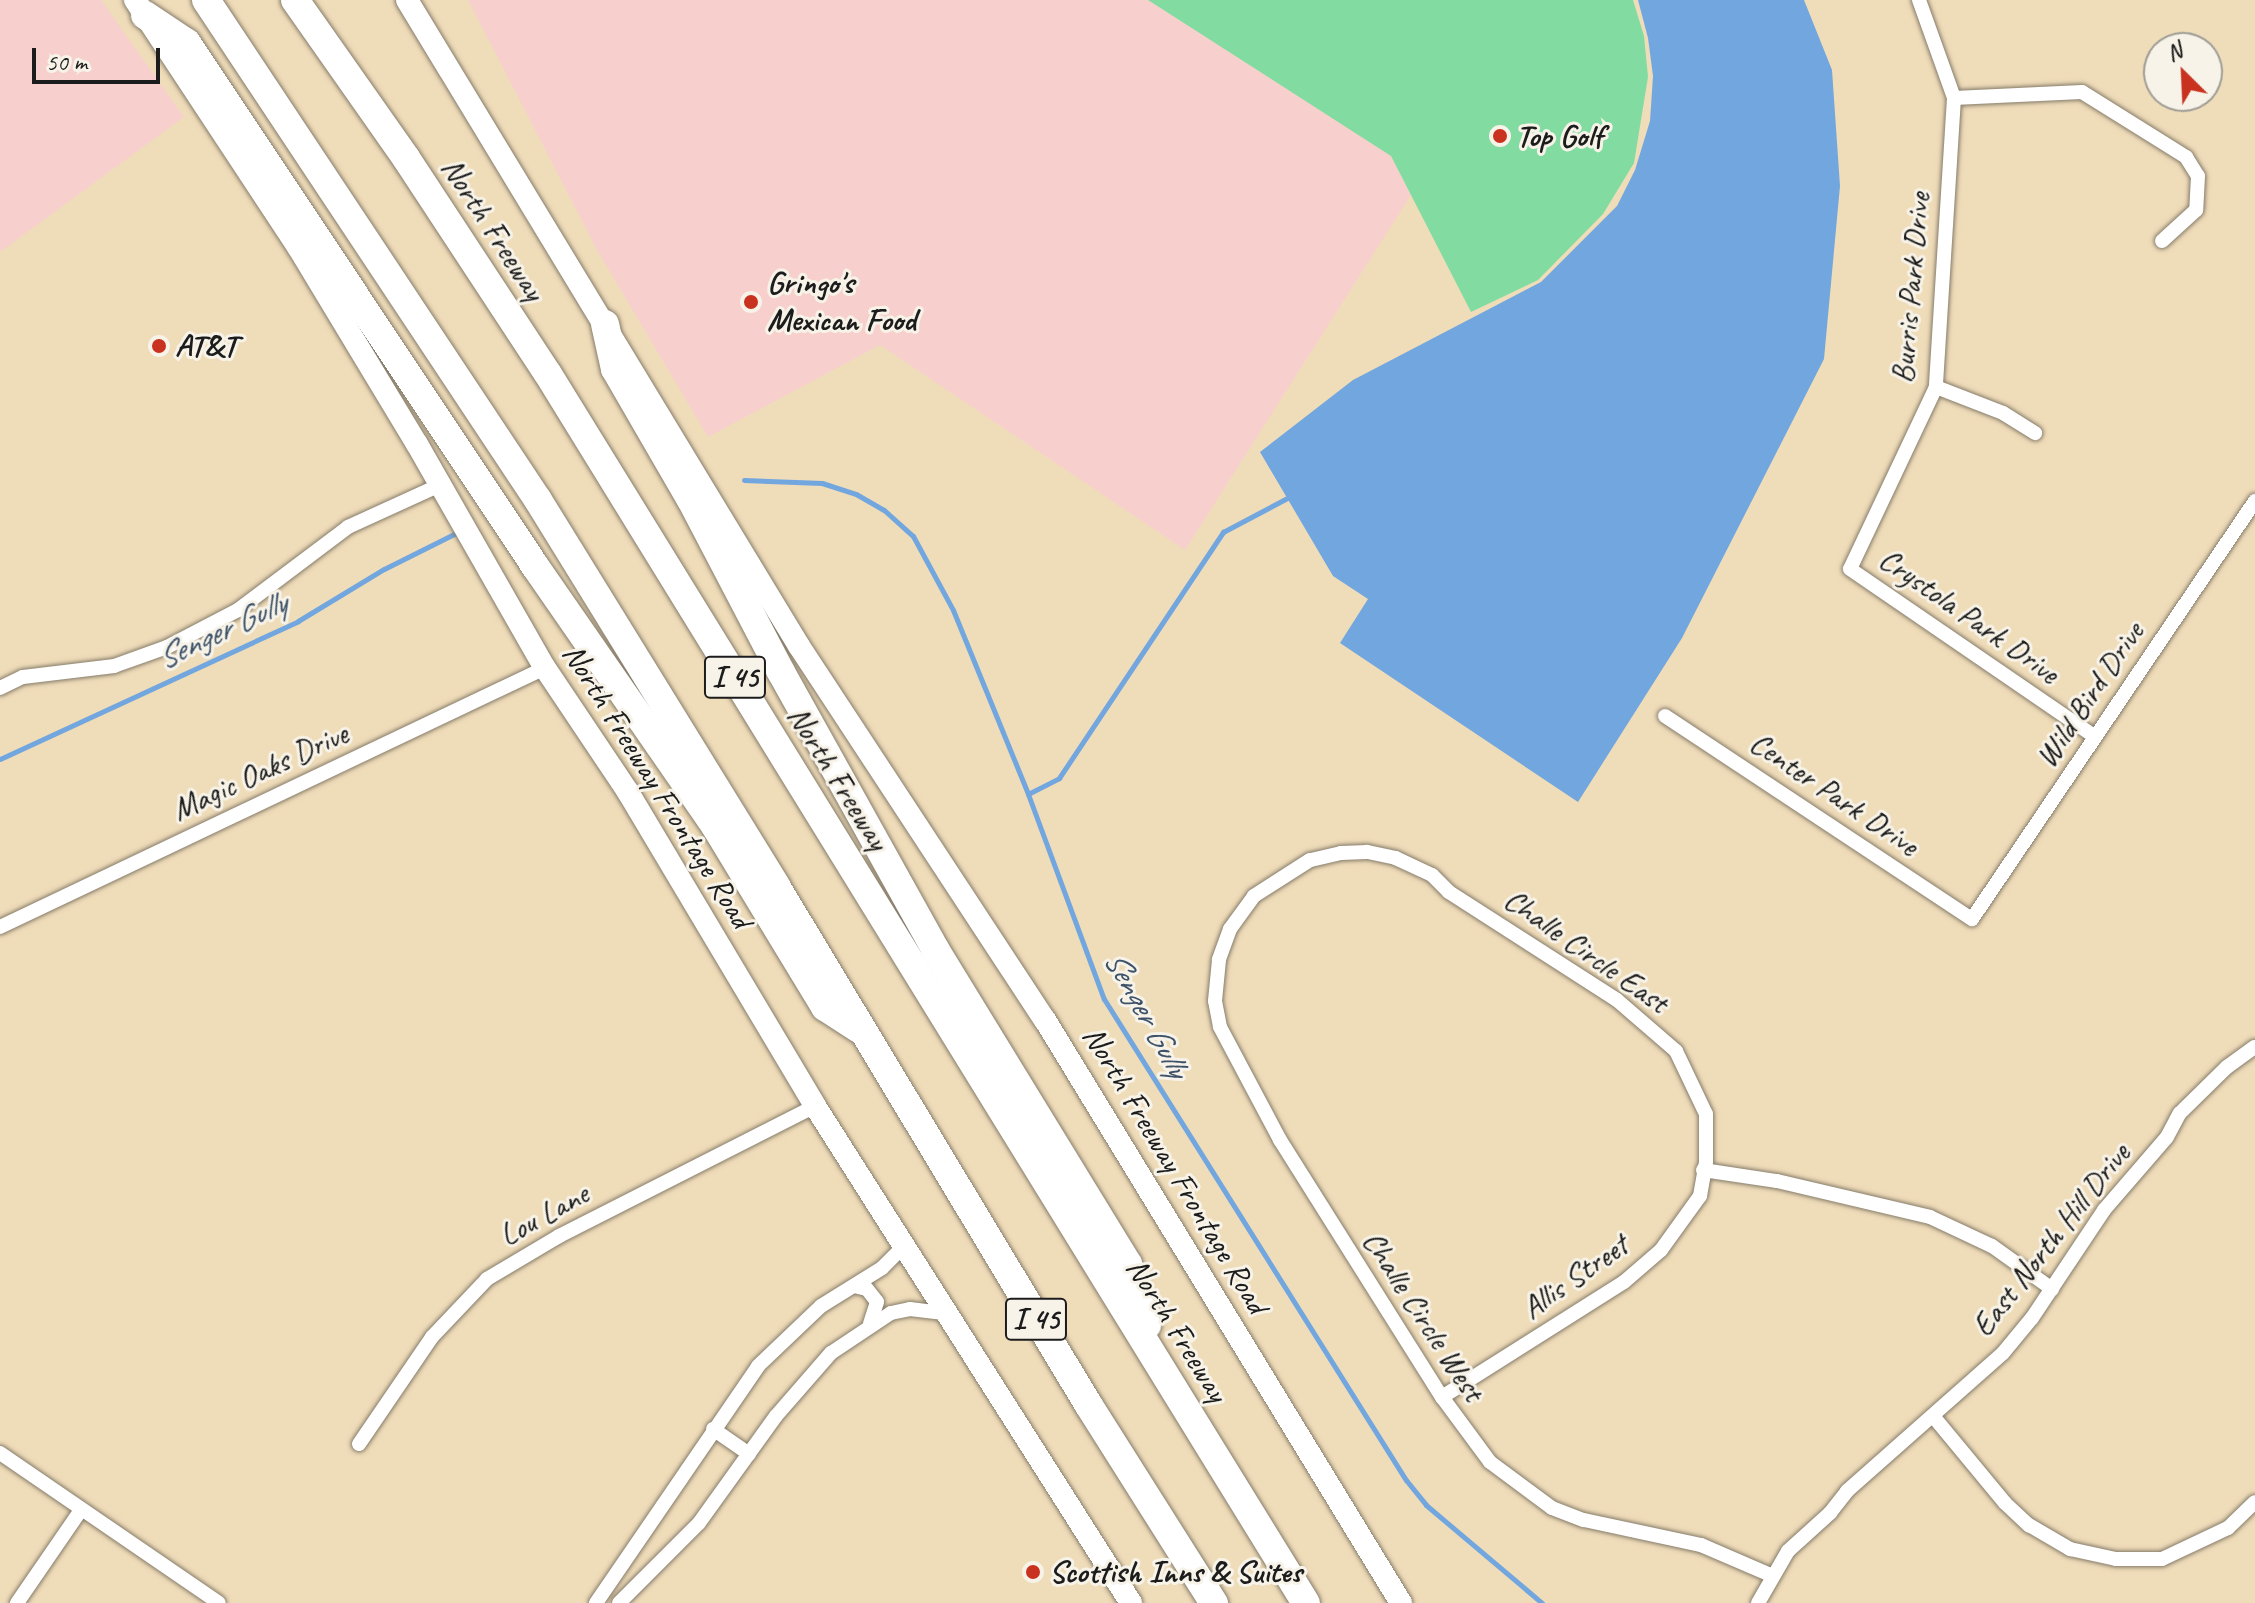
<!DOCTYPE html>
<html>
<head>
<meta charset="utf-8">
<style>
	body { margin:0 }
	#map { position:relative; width:2255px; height:1603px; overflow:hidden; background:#efdcb9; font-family:Caveat,sans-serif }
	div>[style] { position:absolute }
	.built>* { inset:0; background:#f7d0cd }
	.green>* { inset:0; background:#82dca2 }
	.water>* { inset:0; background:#72a6df }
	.stream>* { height:5px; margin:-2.5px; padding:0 2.5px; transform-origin:2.5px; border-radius:2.5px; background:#72a6df }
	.roads { filter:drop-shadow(0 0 2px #867c6a) drop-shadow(0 0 2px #867c6a) }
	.minor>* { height:14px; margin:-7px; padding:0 7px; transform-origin:7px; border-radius:7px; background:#fff }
	.secondary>* { height:22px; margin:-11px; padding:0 11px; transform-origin:11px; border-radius:11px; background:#fff }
	.motorway>* { height:28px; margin:-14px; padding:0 14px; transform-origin:14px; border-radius:14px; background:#fff }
	.dots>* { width:22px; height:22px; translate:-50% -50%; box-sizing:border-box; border:4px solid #f7f3e8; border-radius:50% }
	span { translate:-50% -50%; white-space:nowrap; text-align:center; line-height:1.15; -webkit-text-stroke:6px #f7f3e8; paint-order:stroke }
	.shield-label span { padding:2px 6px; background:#f7f3e8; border:2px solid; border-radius:6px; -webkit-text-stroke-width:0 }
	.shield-label { font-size:30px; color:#1c1c1c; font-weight:700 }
	.poi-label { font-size:32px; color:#1c1c1c; font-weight:700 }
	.left { translate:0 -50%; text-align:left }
	.street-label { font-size:32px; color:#1c1c1c }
	.water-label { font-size:34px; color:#3e536a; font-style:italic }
	.north { position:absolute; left:2143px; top:32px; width:80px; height:80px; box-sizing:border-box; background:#f7f3e8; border:2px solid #9f9d96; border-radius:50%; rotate:336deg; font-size:22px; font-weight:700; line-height:32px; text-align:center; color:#1c1c1c }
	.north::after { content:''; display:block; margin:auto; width:28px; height:36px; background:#c8321e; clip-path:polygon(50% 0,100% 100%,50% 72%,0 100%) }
	.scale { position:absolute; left:32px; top:48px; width:128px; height:36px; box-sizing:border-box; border:4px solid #1c1c1c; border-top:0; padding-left:10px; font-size:24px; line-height:28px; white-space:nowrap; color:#1c1c1c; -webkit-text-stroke:6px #f7f3e8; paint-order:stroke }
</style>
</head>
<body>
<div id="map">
	<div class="built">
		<div style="clip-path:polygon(0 0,101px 0,184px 117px,0 252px)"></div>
		<div style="clip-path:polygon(468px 0,1148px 0,1391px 156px,1411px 195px,1185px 550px,880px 345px,708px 437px,597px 250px)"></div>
	</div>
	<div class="green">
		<div style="clip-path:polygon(1148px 0,1633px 0,1644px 36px,1648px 77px,1634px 163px,1603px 214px,1538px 280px,1471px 312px,1391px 156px)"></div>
	</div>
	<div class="water">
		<div style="clip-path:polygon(1638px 0,1804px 0,1832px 70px,1840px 186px,1824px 359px,1682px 638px,1578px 802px,1340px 643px,1368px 599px,1333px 576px,1260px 452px,1353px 380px,1541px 282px,1617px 206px,1635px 170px,1650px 121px,1653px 76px,1648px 38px)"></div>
	</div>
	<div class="stream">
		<div style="left:744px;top:480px;width:78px;rotate:2.2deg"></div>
		<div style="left:822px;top:483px;width:36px;rotate:18deg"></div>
		<div style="left:856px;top:494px;width:32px;rotate:30deg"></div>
		<div style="left:884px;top:510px;width:39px;rotate:42deg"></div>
		<div style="left:913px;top:536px;width:84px;rotate:61.6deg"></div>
		<div style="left:953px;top:610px;width:199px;rotate:67.8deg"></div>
		<div style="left:1028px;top:794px;width:219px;rotate:69.7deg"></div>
		<div style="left:1104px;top:999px;width:568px;rotate:57.88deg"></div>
		<div style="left:1406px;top:1480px;width:32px;rotate:51deg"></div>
		<div style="left:1426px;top:1505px;width:152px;rotate:40.2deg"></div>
		<div style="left:0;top:759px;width:328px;rotate:-24.8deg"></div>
		<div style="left:298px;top:621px;width:100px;rotate:-31.2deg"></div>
		<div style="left:384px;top:569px;width:80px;rotate:-26.6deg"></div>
		<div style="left:1028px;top:794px;width:35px;rotate:-27deg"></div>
		<div style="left:1059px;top:778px;width:296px;rotate:-56.3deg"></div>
		<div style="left:1223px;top:532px;width:77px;rotate:-27.9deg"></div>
	</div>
	<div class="roads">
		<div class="minor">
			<div style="left:1919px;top:0;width:104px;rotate:70.3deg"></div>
			<div style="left:1954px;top:98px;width:290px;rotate:93.6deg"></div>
			<div style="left:1936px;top:387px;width:201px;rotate:115.3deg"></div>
			<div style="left:1850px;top:569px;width:297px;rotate:34.4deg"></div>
			<div style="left:1954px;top:98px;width:128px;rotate:-2.7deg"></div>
			<div style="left:2082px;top:92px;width:123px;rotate:32deg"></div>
			<div style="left:2186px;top:157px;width:22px;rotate:58deg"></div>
			<div style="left:2198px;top:176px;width:34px;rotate:93deg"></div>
			<div style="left:2196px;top:210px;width:46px;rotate:137.6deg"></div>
			<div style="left:1936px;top:387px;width:72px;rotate:21.2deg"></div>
			<div style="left:2003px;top:413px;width:38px;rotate:32deg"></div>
			<div style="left:0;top:688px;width:25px;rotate:-26deg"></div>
			<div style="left:23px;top:677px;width:92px;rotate:-6.9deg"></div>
			<div style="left:114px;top:666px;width:56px;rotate:-19.7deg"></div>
			<div style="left:167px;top:647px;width:80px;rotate:-27.5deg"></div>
			<div style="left:238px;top:610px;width:138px;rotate:-37deg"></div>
			<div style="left:348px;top:527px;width:101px;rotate:-24.5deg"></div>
			<div style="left:1665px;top:716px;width:368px;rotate:33.5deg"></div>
			<div style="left:1972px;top:919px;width:505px;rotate:-55.9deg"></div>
			<div style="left:0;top:927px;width:603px;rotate:-25.42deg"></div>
			<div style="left:1703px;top:1170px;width:75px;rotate:8.5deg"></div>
			<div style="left:1777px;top:1181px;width:157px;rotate:13.2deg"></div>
			<div style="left:1930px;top:1217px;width:68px;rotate:25.1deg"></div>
			<div style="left:1992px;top:1246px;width:74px;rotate:35.6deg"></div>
			<div style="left:854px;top:1286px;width:13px;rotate:13deg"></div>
			<div style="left:867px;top:1289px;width:16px;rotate:52deg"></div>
			<div style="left:877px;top:1302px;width:23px;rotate:108deg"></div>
			<div style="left:1442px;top:1397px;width:215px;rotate:-32.3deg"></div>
			<div style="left:1624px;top:1282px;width:49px;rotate:-40.9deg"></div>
			<div style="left:1661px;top:1250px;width:67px;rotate:-54.2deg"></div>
			<div style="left:1700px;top:1196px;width:35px;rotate:-80deg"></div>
			<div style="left:1706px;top:1162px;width:48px;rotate:-90deg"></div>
			<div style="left:1706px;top:1114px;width:70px;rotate:-115.5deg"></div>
			<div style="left:1676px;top:1051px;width:78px;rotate:-139.2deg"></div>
			<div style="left:1617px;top:1000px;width:200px;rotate:-147.3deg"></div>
			<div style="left:1449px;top:892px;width:24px;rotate:-135deg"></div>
			<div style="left:1432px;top:875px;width:40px;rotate:-155deg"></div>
			<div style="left:1396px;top:858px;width:30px;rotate:-168deg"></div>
			<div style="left:1367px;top:852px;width:26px;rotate:178deg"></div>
			<div style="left:1341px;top:853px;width:32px;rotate:167deg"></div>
			<div style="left:1310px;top:860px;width:67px;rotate:147.3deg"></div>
			<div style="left:1254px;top:896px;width:41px;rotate:126deg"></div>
			<div style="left:1230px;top:929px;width:33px;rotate:110deg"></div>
			<div style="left:1219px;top:960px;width:41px;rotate:95.6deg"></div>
			<div style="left:1215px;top:1001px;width:26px;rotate:79deg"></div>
			<div style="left:1220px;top:1027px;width:128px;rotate:62deg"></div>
			<div style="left:1280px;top:1140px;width:304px;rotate:57.8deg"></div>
			<div style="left:1442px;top:1397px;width:81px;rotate:53.6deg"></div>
			<div style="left:1490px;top:1462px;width:77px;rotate:36.6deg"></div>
			<div style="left:1552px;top:1508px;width:34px;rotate:21deg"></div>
			<div style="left:1584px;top:1520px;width:120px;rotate:12.1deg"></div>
			<div style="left:1701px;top:1545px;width:78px;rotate:23.3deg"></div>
			<div style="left:1933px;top:1416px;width:113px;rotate:50.4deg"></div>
			<div style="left:2005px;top:1503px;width:33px;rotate:43deg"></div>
			<div style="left:2029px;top:1525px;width:48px;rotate:30.3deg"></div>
			<div style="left:2070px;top:1549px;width:47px;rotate:12.3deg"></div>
			<div style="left:2116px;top:1559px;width:46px"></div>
			<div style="left:2162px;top:1559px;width:73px;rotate:-25.2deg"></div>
			<div style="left:2228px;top:1528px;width:37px;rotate:-44deg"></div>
			<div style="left:713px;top:1429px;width:44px;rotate:34.8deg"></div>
			<div style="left:359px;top:1444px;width:130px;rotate:-55.7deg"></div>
			<div style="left:432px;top:1337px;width:80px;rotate:-46.5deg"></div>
			<div style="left:487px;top:1279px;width:84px;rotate:-30.8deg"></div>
			<div style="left:559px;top:1236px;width:287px;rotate:-26.9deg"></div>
			<div style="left:0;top:1453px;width:265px;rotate:34.4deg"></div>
			<div style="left:17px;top:1603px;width:113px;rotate:-55.5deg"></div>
			<div style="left:596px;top:1603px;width:287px;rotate:-55.6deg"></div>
			<div style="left:758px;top:1366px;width:87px;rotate:-43.6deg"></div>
			<div style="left:821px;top:1306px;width:72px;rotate:-31.9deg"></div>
			<div style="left:882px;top:1268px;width:33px;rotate:-45deg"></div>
			<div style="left:619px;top:1603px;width:113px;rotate:-45deg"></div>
			<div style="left:699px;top:1523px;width:132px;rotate:-54.3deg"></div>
			<div style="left:776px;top:1416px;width:84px;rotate:-48.9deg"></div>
			<div style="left:831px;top:1353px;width:72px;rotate:-33.7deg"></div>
			<div style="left:891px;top:1313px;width:19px;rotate:-12deg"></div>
			<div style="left:910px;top:1309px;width:38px;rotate:7deg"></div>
			<div style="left:1758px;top:1603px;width:60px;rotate:-60deg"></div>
			<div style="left:1788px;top:1551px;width:57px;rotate:-42.1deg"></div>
			<div style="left:1830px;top:1513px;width:28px;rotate:-52deg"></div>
			<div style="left:1847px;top:1491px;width:208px;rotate:-41.5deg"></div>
			<div style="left:2003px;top:1353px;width:45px;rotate:-50.4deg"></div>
			<div style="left:2032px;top:1318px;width:130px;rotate:-56.3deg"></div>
			<div style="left:2104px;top:1210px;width:96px;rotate:-49.2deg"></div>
			<div style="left:2167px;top:1137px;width:27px;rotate:-62deg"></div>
			<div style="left:2180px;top:1113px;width:66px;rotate:-44.4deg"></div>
			<div style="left:2227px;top:1067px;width:34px;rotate:-36deg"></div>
		</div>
		<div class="secondary">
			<div style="left:135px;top:0;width:296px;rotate:56.6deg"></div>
			<div style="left:298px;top:247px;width:230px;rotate:58.9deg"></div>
			<div style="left:417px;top:444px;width:258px;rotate:60.3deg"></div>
			<div style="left:545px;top:668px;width:149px;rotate:56.2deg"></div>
			<div style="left:628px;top:792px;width:365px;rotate:59.2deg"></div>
			<div style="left:815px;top:1106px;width:589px;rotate:57.55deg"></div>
			<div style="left:407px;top:0;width:756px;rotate:58.75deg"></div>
			<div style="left:799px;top:646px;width:448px;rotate:56.7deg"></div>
			<div style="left:1045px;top:1020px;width:683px;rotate:58.59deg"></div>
		</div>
		<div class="motorway">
			<div style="left:206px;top:0;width:600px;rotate:56.42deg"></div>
			<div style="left:538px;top:500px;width:453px;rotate:58.3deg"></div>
			<div style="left:776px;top:886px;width:605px;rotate:58.94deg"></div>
			<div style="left:1088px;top:1404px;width:236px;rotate:57.7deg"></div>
			<div style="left:295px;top:0;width:193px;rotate:54.9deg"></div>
			<div style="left:406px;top:158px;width:258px;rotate:56.7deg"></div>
			<div style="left:548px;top:374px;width:1444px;rotate:58.34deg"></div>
			<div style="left:145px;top:15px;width:50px;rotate:33.7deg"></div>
			<div style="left:187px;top:43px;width:628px;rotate:56.36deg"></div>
			<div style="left:535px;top:566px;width:316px;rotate:55.3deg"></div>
			<div style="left:715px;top:826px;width:212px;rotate:58.7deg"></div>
			<div style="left:825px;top:1007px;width:40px;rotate:32.9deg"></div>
			<div style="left:605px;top:324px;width:46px;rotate:77.5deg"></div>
			<div style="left:615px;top:369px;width:151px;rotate:59.9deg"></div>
			<div style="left:691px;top:500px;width:194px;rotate:62.4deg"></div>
			<div style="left:781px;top:672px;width:317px;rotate:60.9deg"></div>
			<div style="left:935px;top:949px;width:369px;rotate:58.5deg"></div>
			<div style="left:1128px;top:1264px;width:64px;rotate:72.7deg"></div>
		</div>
	</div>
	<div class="dots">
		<div style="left:1500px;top:136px;background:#c8321e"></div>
		<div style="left:751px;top:302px;background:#c8321e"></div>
		<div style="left:159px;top:346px;background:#c8321e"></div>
		<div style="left:1033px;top:1572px;background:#c8321e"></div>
	</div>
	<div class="shield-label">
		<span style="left:735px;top:677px">I 45</span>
		<span style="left:1036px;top:1319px">I 45</span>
	</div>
	<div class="poi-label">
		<span class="left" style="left:1516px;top:136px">Top Golf</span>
		<span class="left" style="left:767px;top:302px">Gringo's<br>Mexican Food</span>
		<span class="left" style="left:175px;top:346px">AT&amp;T</span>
		<span class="left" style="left:1049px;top:1572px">Scottish Inns &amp; Suites</span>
	</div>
	<div class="street-label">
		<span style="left:493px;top:229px;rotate:57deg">North Freeway</span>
		<span style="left:1911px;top:288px;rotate:-85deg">Burris Park Drive</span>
		<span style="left:1969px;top:616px;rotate:35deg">Crystola Park Drive</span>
		<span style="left:2090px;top:695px;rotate:-56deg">Wild Bird Drive</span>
		<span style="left:260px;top:772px;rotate:-25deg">Magic Oaks Drive</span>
		<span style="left:838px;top:778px;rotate:58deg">North Freeway</span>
		<span style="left:657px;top:786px;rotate:58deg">North Freeway Frontage Road</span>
		<span style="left:1834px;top:794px;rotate:34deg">Center Park Drive</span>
		<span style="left:1586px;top:951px;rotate:35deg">Challe Circle East</span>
		<span style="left:1175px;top:1170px;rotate:59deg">North Freeway Frontage Road</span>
		<span style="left:544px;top:1215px;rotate:-29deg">Lou Lane</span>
		<span style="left:2051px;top:1240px;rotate:-52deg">East North Hill Drive</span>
		<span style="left:1575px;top:1277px;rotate:-35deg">Allis Street</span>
		<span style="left:1423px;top:1316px;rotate:57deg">Challe Circle West</span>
		<span style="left:1177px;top:1330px;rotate:58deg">North Freeway</span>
	</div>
	<div class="water-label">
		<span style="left:221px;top:630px;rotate:-25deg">Senger Gully</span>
		<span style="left:1147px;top:1013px;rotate:61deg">Senger Gully</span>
	</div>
	<div class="north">N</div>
	<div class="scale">50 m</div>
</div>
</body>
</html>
